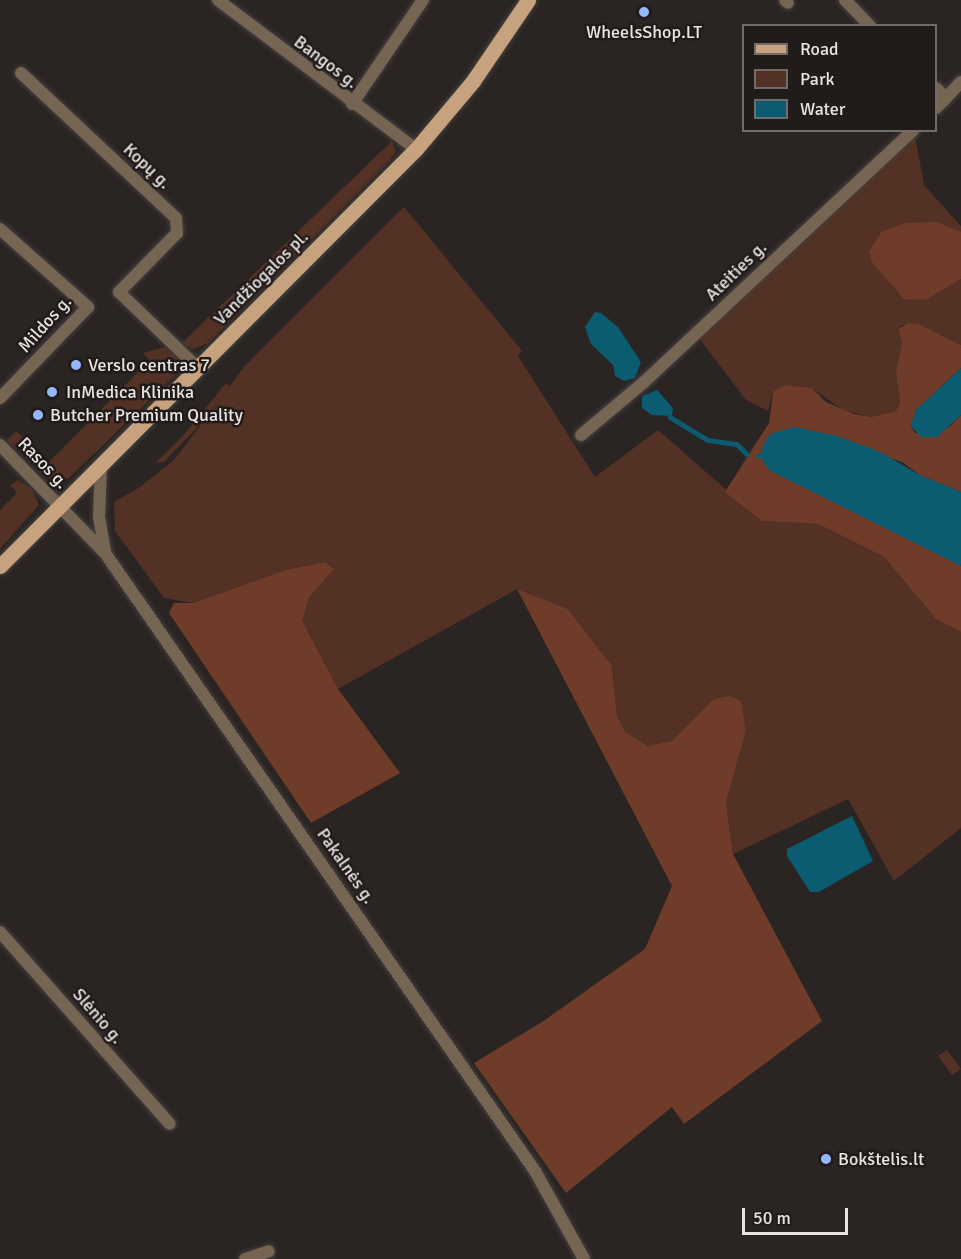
<!DOCTYPE html>
<html>
<head>
<meta charset="utf-8">
<style>
	body { margin:0 }
	#map { position:relative; width:961px; height:1259px; overflow:hidden; background:#2a2523; font-family:Signika,sans-serif }
	div>[style] { position:absolute }
	.green>* { inset:0; background:#533124 }
	.forest>* { inset:0; background:#6e3c28 }
	.water>* { inset:0; background:#0b5b71 }
	.stream>* { height:4.5px; margin:-2.25px; padding:0 2.25px; transform-origin:2.25px; border-radius:2.25px; background:#0b5b71 }
	.roads { filter:drop-shadow(0 0 2px #45403e) drop-shadow(0 0 2px #45403e) }
	.minor>* { height:12px; margin:-6px; padding:0 6px; transform-origin:6px; border-radius:6px; background:#766553 }
	.primary>* { height:15px; margin:-7.5px; padding:0 7.5px; transform-origin:7.5px; border-radius:7.5px; background:#c7a27e }
	.dots>* { width:16px; height:16px; translate:-50% -50%; box-sizing:border-box; border:3px solid #211b19; border-radius:50% }
	span { translate:-50% -50%; white-space:nowrap; text-align:center; line-height:1.15; -webkit-text-stroke:5px #211b19; paint-order:stroke }
	.poi-label { font-size:18px; color:#e8e4e3 }
	.left { translate:0 -50%; text-align:left }
	.street-label { font-size:18px; color:#e8e4e3 }
	.legend { position:absolute; left:742px; top:24px; width:195px; height:108px; box-sizing:border-box; background:#211b19; border:2px solid #716b6a; margin:0; padding:8px 10px; list-style:none; font-size:18px; color:#e8e4e3 }
	.legend li { display:flex; align-items:center; gap:12px; height:30px }
	.legend b { width:30px; border:2px solid #716b6a }
	.scale { position:absolute; left:742px; top:1208px; width:106px; height:27px; box-sizing:border-box; border:3px solid #e8e4e3; border-top:0; padding-left:8px; font-size:18px; line-height:21px; white-space:nowrap; color:#e8e4e3; -webkit-text-stroke:4px #211b19; paint-order:stroke }
</style>
</head>
<body>
<div id="map">
	<div class="green">
		<div style="clip-path:polygon(914px 131px,924px 185px,961px 226px,961px 232px,881px 232px,885px 276px,896px 290px,926px 300px,961px 279px,961px 345px,928px 329px,902px 325px,898px 329px,902px 342px,896px 374px,900px 403px,895px 412px,884px 416px,871px 417px,843px 410px,812px 388px,773px 392px,768px 411px,746px 400px,696px 334px)"></div>
		<div style="clip-path:polygon(392px 141px,396px 152px,390px 160px,208px 343px,194px 349px,185px 346px,182px 343px)"></div>
		<div style="clip-path:polygon(404px 207px,522px 351px,518px 356px,595px 477px,658px 430px,762px 521px,818px 524px,884px 557px,936px 619px,961px 632px,961px 828px,894px 881px,848px 799px,733px 854px,726px 802px,746px 731px,715px 699px,672px 741px,660px 746px,648px 746px,625px 733px,617px 716px,612px 666px,568px 609px,517px 589px,338px 689px,301px 621px,309px 598px,334px 569px,324px 562px,285px 570px,193px 603px,164px 598px,115px 531px,114px 502px,140px 487px,175px 459px,244px 367px)"></div>
		<div style="clip-path:polygon(165px 347px,181px 360px,175px 375px,69px 478px,57px 482px,43px 475px,38px 466px,39px 458px,49px 462px,150px 360px,143px 353px)"></div>
		<div style="clip-path:polygon(226px 383px,230px 387px,195px 430px,164px 462px,155px 463px,181px 438px)"></div>
		<div style="clip-path:polygon(16px 431px,31px 445px,31px 446px,18px 449px,9px 443px,7px 440px)"></div>
		<div style="clip-path:polygon(18px 480px,32px 489px,39px 505px,0 549px,0 510px,17px 493px,10px 485px)"></div>
		<div style="clip-path:polygon(947px 1050px,961px 1069px,952px 1075px,938px 1056px)"></div>
	</div>
	<div class="forest">
		<div style="clip-path:polygon(937px 222px,961px 232px,961px 279px,926px 300px,904px 299px,872px 262px,869px 252px,881px 232px,906px 223px)"></div>
		<div style="clip-path:polygon(909px 323px,919px 324px,961px 345px,961px 368px,916px 410px,911px 426px,915px 433px,949px 427px,961px 415px,961px 492px,920px 475px,902px 462px,795px 427px,769px 470px,955px 561px,961px 566px,961px 632px,936px 619px,884px 557px,818px 524px,762px 521px,725px 492px,769px 423px,773px 392px,784px 385px,812px 388px,826px 402px,854px 414px,871px 417px,895px 412px,900px 403px,896px 373px,902px 342px,898px 329px)"></div>
		<div style="clip-path:polygon(325px 562px,334px 569px,309px 598px,302px 621px,338px 689px,400px 773px,311px 823px,169px 613px,174px 603px,193px 603px,285px 570px)"></div>
		<div style="clip-path:polygon(517px 589px,568px 609px,612px 666px,617px 716px,625px 732px,648px 746px,672px 741px,714px 699px,730px 696px,741px 701px,746px 731px,726px 802px,733px 854px,822px 1021px,684px 1124px,672px 1107px,566px 1193px,474px 1063px,542px 1022px,645px 949px,672px 886px)"></div>
	</div>
	<div class="water">
		<div style="clip-path:polygon(595px 312px,601px 313px,618px 327px,641px 362px,635px 378px,624px 381px,615px 376px,613px 365px,591px 344px,585px 327px)"></div>
		<div style="clip-path:polygon(961px 368px,961px 415px,937px 437px,921px 437px,911px 426px,916px 410px)"></div>
		<div style="clip-path:polygon(657px 390px,673px 408px,672px 416px,652px 415px,642px 408px,642px 396px)"></div>
		<div style="clip-path:polygon(795px 427px,837px 436px,880px 452px,920px 475px,961px 492px,961px 566px,769px 470px,761px 458px,763px 445px,770px 434px)"></div>
		<div style="clip-path:polygon(852px 816px,873px 861px,819px 892px,810px 892px,787px 856px,787px 849px)"></div>
	</div>
	<div class="stream">
		<div style="left:670px;top:417px;width:44px;rotate:31.2deg"></div>
		<div style="left:708px;top:440px;width:29px;rotate:8deg"></div>
		<div style="left:737px;top:444px;width:14px;rotate:45deg"></div>
		<div style="left:758px;top:456px;width:3px"></div>
	</div>
	<div class="roads">
		<div class="minor">
			<div style="left:218px;top:0;width:248px;rotate:37deg"></div>
			<div style="left:785px;top:0;width:4px;rotate:45deg"></div>
			<div style="left:845px;top:0;width:36px;rotate:46deg"></div>
			<div style="left:21px;top:73px;width:212px;rotate:43.1deg"></div>
			<div style="left:176px;top:218px;width:15px;rotate:86deg"></div>
			<div style="left:177px;top:233px;width:83px;rotate:134.5deg"></div>
			<div style="left:119px;top:292px;width:110px;rotate:43.9deg"></div>
			<div style="left:936px;top:88px;width:14px;rotate:45deg"></div>
			<div style="left:946px;top:98px;width:14px;rotate:135deg"></div>
			<div style="left:946px;top:98px;width:22px;rotate:-47deg"></div>
			<div style="left:352px;top:104px;width:126px;rotate:-55.7deg"></div>
			<div style="left:0;top:229px;width:118px;rotate:41.6deg"></div>
			<div style="left:88px;top:307px;width:127px;rotate:134deg"></div>
			<div style="left:581px;top:435px;width:81px;rotate:-40deg"></div>
			<div style="left:643px;top:383px;width:370px;rotate:-43.1deg"></div>
			<div style="left:0;top:445px;width:151px;rotate:45.8deg"></div>
			<div style="left:105px;top:553px;width:753px;rotate:55.17deg"></div>
			<div style="left:535px;top:1171px;width:101px;rotate:60.9deg"></div>
			<div style="left:101px;top:465px;width:52px;rotate:92.2deg"></div>
			<div style="left:99px;top:517px;width:36px;rotate:80deg"></div>
			<div style="left:0;top:932px;width:256px;rotate:48.5deg"></div>
			<div style="left:245px;top:1259px;width:25px;rotate:-18deg"></div>
		</div>
		<div class="primary">
			<div style="left:0;top:566px;width:589px;rotate:-45.07deg"></div>
			<div style="left:416px;top:149px;width:89px;rotate:-50deg"></div>
			<div style="left:473px;top:81px;width:98px;rotate:-55.8deg"></div>
		</div>
	</div>
	<div class="dots">
		<div style="left:644px;top:12px;background:#96b6fd"></div>
		<div style="left:76px;top:365px;background:#96b6fd"></div>
		<div style="left:52px;top:392px;background:#96b6fd"></div>
		<div style="left:38px;top:415px;background:#96b6fd"></div>
		<div style="left:826px;top:1159px;background:#96b6fd"></div>
	</div>
	<div class="poi-label">
		<span style="left:644px;top:32px">WheelsShop.LT</span>
		<span class="left" style="left:88px;top:365px">Verslo centras 7</span>
		<span class="left" style="left:66px;top:392px">InMedica Klinika</span>
		<span class="left" style="left:50px;top:415px">Butcher Premium Quality</span>
		<span class="left" style="left:838px;top:1159px">Bokštelis.lt</span>
	</div>
	<div class="street-label">
		<span style="left:326px;top:62px;rotate:37deg">Bangos g.</span>
		<span style="left:147px;top:166px;rotate:43deg">Kopų g.</span>
		<span style="left:736px;top:271px;rotate:-44deg">Ateities g.</span>
		<span style="left:261px;top:278px;rotate:-45deg">Vandžiogalos pl.</span>
		<span style="left:45px;top:324px;rotate:-48deg">Mildos g.</span>
		<span style="left:43px;top:463px;rotate:46deg">Rasos g.</span>
		<span style="left:346px;top:866px;rotate:55deg">Pakalnės g.</span>
		<span style="left:98px;top:1016px;rotate:49deg">Slėnio g.</span>
	</div>
	<ul class="legend">
	<li><b style="height:8px;background:#c7a27e"></b>Road</li>
	<li><b style="height:16px;background:#533124"></b>Park</li>
	<li><b style="height:16px;background:#0b5b71"></b>Water</li>
	</ul>
	<div class="scale">50 m</div>
</div>
</body>
</html>
